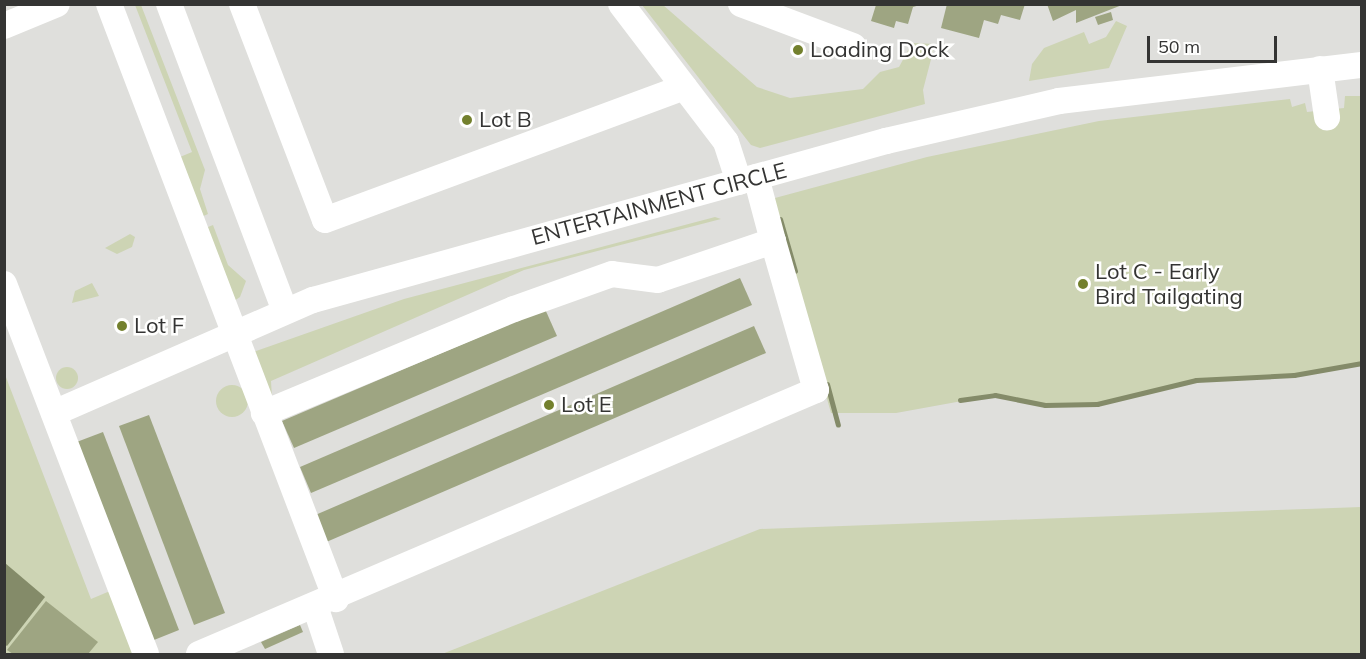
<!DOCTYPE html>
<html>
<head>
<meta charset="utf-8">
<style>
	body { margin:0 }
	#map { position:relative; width:1366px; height:659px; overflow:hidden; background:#dfdfdc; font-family:Mulish,sans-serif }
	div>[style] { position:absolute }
	.green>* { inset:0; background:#cdd4b4 }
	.round { border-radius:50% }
	.water>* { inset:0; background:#848b69 }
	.stream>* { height:5px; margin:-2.5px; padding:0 2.5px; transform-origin:2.5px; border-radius:2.5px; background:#848b69 }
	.building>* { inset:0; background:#9ea582 }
	.minor>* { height:26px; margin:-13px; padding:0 13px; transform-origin:13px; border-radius:13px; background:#fff }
	.dots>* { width:16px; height:16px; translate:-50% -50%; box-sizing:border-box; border:3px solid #fffffe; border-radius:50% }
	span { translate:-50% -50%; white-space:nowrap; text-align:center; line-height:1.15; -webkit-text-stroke:5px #fffffe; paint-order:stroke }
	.poi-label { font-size:22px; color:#343433 }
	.left { translate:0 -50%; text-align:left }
	.street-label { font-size:22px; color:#343433 }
	.frame { position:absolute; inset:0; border:6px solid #343433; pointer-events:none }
	.scale { position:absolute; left:1147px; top:36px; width:130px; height:27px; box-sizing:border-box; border:3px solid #343433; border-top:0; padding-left:8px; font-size:18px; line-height:21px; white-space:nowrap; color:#343433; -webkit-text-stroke:4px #fffffe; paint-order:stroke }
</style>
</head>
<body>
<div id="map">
	<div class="green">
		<div style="clip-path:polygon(135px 5px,141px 5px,205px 170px,200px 189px,208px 214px,199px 218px,180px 157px,192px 152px)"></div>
		<div style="clip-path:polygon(642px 5px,663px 5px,757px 87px,790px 98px,863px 89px,880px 72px,899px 67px,912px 43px,935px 44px,923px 90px,925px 104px,760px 148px,751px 145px)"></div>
		<div style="clip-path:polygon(1116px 21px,1127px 26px,1109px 68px,1029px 81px,1032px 64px,1044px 48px,1084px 32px,1089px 44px,1106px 37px)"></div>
		<div style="clip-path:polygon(1345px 96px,1361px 96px,1361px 363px,1294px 375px,1196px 380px,1096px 404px,1045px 405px,995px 395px,896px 413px,831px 413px,772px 205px,775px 198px,927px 157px,1099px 121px,1290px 99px,1292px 107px,1305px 103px,1307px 112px,1344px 108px)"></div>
		<div style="clip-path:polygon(715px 217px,721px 219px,524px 270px,271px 381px,272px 398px,253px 352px,404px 299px)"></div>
		<div style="clip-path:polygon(213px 225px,228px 265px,246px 281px,240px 297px,231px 303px,203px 229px)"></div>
		<div style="clip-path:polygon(130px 234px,135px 237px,132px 247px,117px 254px,105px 248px)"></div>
		<div style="clip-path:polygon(92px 283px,99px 296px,72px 303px,75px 291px)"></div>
		<div class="round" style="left:56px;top:367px;width:22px;height:22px"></div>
		<div style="clip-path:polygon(4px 372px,91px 599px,110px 591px,134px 654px,5px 654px)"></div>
		<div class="round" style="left:216px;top:385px;width:32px;height:32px"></div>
		<div style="clip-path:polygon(1361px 507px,1361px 654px,442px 654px,760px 529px)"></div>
	</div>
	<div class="water">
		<div style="clip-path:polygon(5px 563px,45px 597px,7px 646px,4px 644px)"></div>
	</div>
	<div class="stream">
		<div style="left:780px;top:219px;width:54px;rotate:73.9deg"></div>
		<div style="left:827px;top:384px;width:42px;rotate:75deg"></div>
		<div style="left:960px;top:400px;width:35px;rotate:-8deg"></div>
		<div style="left:995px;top:395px;width:51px;rotate:11.3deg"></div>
		<div style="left:1045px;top:405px;width:52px;rotate:-1.1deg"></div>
		<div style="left:1097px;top:404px;width:102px;rotate:-13.6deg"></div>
		<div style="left:1196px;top:380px;width:98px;rotate:-2.9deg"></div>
		<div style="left:1294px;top:375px;width:69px;rotate:-10deg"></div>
	</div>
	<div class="building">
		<div style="clip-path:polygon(947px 4px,1025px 4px,1020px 20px,1001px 15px,998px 24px,984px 20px,979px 38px,941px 28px)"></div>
		<div style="clip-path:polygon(1047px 4px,1122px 4px,1122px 5px,1076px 23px,1076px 10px,1053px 21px)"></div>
		<div style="clip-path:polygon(876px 5px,920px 5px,913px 7px,908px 24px,896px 21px,894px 28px,871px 21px)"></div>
		<div style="clip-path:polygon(1111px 12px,1113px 20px,1098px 25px,1095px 17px)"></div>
		<div style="clip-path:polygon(740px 278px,752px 305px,311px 493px,300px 467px)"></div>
		<div style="clip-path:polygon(545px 309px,557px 336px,294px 448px,282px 421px)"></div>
		<div style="clip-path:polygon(754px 326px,766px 353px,324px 543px,313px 516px)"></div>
		<div style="clip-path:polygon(149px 415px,225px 613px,194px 625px,119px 426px)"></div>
		<div style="clip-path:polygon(103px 432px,179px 630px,149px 642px,74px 443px)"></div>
		<div style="clip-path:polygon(46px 601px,98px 642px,88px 654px,13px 654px,7px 650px)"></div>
		<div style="clip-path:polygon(300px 625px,303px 632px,265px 649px,261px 642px)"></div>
	</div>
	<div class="minor">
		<div style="left:109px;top:4px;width:637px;rotate:69.12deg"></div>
		<div style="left:169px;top:4px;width:328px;rotate:69.3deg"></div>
		<div style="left:242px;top:4px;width:231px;rotate:69deg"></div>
		<div style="left:325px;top:220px;width:383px;rotate:-20.3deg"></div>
		<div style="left:621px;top:4px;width:173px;rotate:52.7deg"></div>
		<div style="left:726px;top:142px;width:42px;rotate:72deg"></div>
		<div style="left:741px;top:4px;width:120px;rotate:20.6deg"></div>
		<div style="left:4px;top:26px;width:57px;rotate:-22.5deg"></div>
		<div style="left:1320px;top:69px;width:49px;rotate:81.7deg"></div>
		<div style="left:756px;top:177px;width:66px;rotate:75.1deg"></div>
		<div style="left:4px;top:284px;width:396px;rotate:69deg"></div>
		<div style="left:54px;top:413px;width:283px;rotate:-23.6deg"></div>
		<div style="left:313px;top:300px;width:595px;rotate:-15.51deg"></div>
		<div style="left:886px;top:141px;width:178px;rotate:-13deg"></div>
		<div style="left:1059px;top:101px;width:305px;rotate:-6.8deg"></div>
		<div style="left:316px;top:609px;width:47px;rotate:71.6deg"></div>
		<div style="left:199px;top:654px;width:671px;rotate:-23.16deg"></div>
		<div style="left:816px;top:390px;width:155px;rotate:-106.1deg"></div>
		<div style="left:773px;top:241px;width:121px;rotate:161.3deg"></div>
		<div style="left:658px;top:280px;width:46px;rotate:-172.6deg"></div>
		<div style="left:612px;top:274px;width:104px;rotate:160.3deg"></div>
		<div style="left:514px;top:309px;width:271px;rotate:157.4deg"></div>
	</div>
	<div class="dots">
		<div style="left:798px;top:50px;background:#73802d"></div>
		<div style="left:467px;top:120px;background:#73802d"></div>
		<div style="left:1083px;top:284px;background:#73802d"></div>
		<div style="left:122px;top:326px;background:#73802d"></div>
		<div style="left:549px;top:405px;background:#73802d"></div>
	</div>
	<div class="poi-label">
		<span class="left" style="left:810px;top:50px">Loading Dock</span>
		<span class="left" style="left:479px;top:120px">Lot B</span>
		<span class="left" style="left:1095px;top:284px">Lot C - Early<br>Bird Tailgating</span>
		<span class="left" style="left:134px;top:326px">Lot F</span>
		<span class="left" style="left:561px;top:405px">Lot E</span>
	</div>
	<div class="street-label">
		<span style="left:659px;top:204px;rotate:-15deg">ENTERTAINMENT CIRCLE</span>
	</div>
	<div class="frame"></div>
	<div class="scale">50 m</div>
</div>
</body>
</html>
